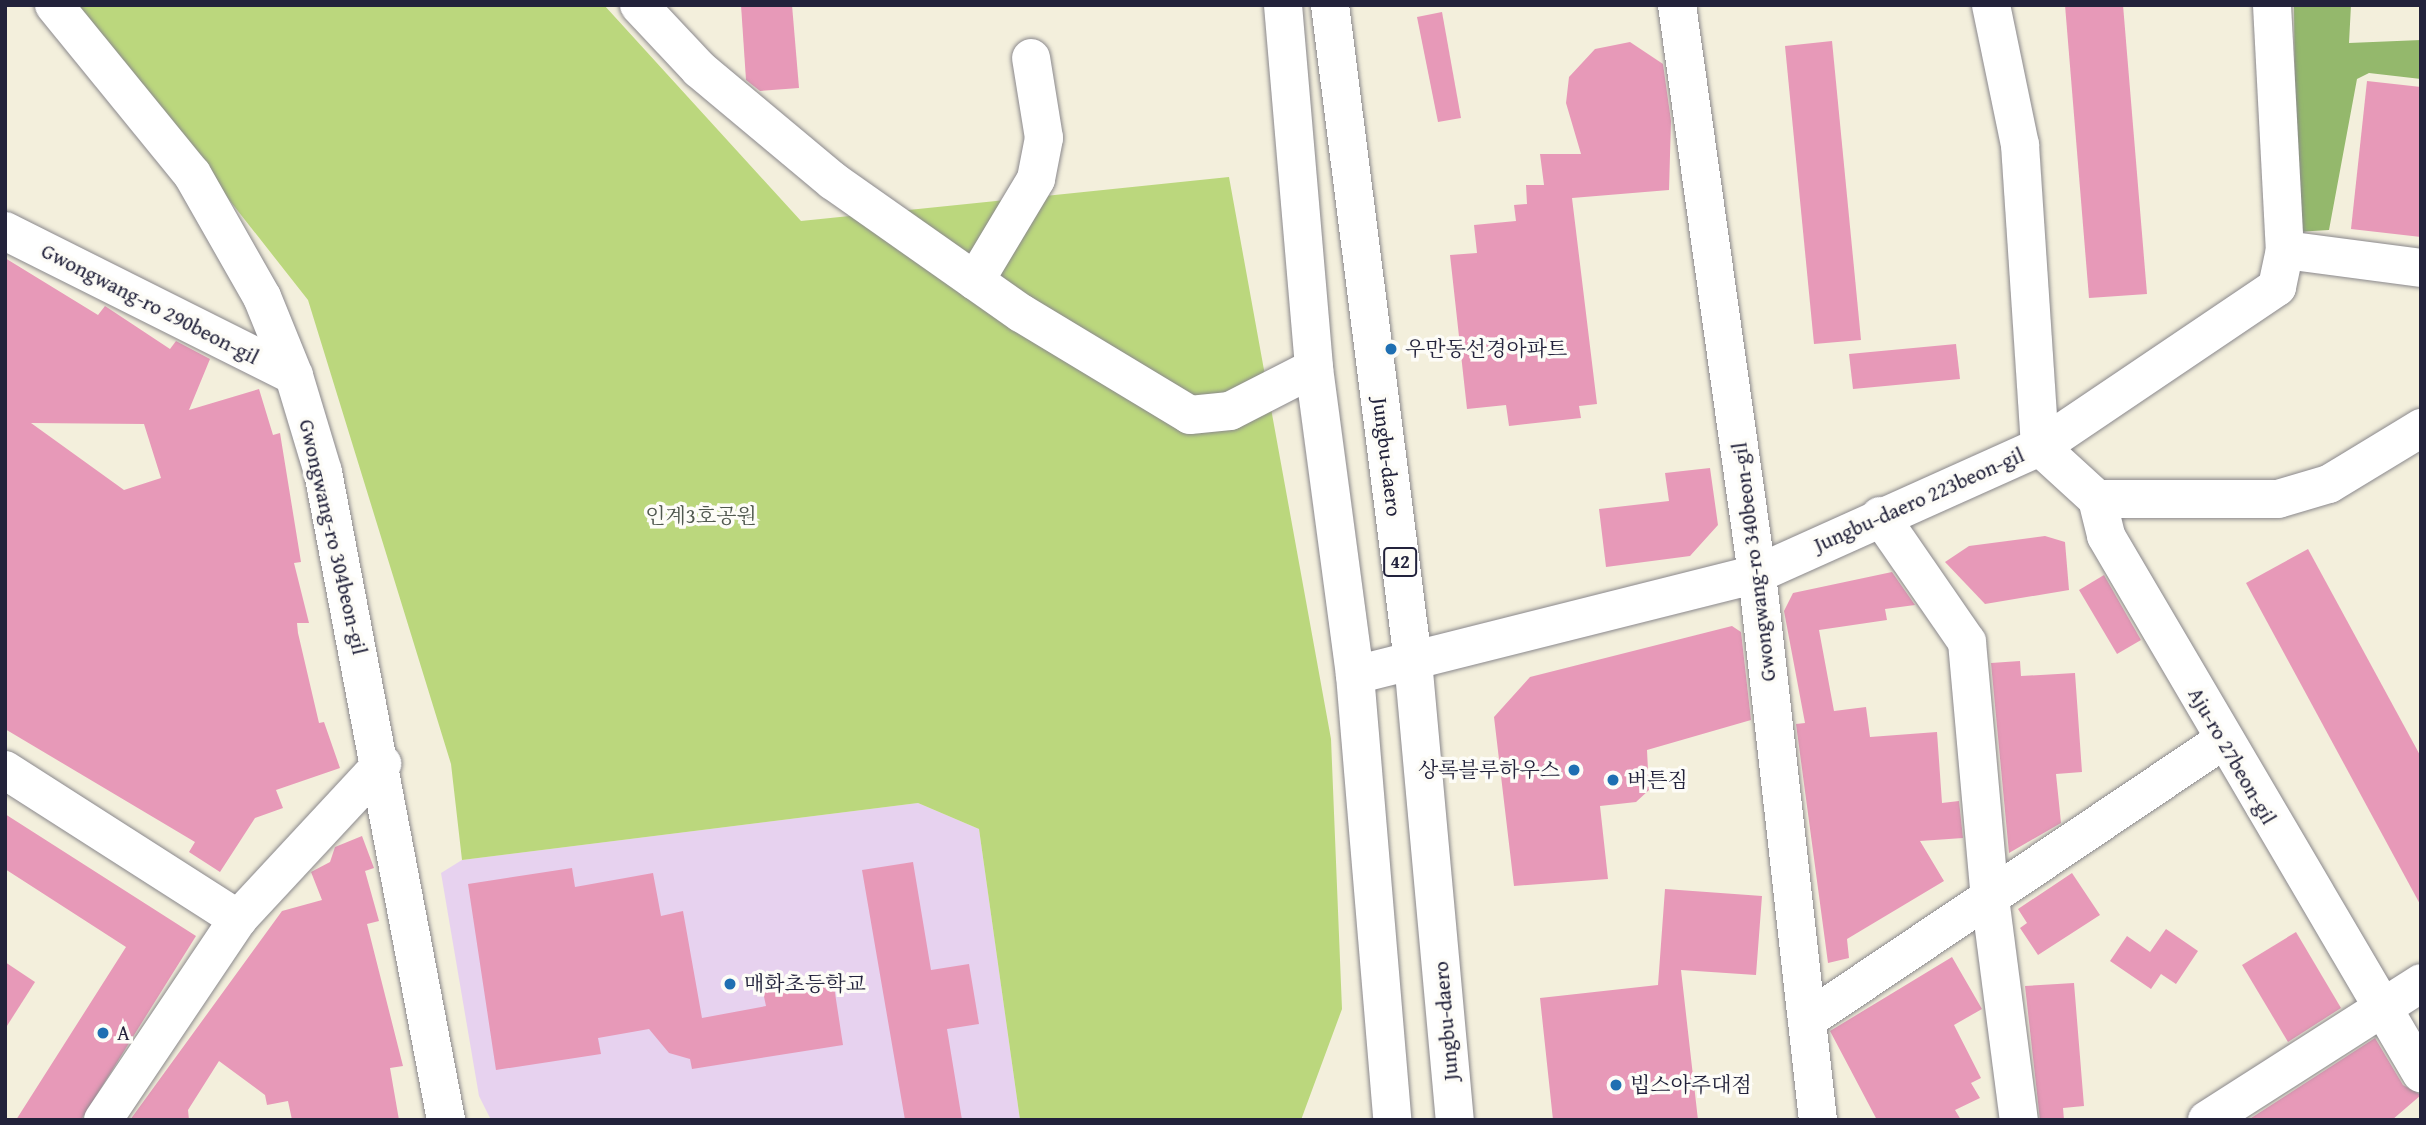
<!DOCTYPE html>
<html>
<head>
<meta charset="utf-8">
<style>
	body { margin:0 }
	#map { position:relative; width:2426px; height:1125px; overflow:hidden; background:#f3efdc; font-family:"Gentium Book Plus","Noto Serif KR",serif }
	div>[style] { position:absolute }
	.built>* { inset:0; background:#e7d2ef }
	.green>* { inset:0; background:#bbd77d }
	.forest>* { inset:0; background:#94b86c }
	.building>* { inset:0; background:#e799b8 }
	.roads { filter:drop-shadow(0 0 2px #8a888c) drop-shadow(0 0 2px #8a888c) }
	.minor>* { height:38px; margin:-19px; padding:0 19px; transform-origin:19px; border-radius:19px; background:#fff }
	.major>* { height:38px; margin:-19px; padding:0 19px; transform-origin:19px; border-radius:19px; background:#fff }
	.dots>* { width:19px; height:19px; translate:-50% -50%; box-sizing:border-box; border:4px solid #fdfcf7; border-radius:50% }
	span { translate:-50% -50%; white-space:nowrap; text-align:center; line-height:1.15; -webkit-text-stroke:7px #fdfcf7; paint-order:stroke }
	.shield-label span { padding:2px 5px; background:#fdfcf7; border:2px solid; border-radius:5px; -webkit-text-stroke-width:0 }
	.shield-label { font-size:19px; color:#22223b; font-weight:700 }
	.street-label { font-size:21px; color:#22223b }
	.poi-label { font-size:21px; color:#22223b }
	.left { translate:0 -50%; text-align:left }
	.right { translate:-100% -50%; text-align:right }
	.park-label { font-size:21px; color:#50584f }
	.frame { position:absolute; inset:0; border:7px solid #22223b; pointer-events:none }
</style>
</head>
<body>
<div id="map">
	<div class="built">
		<div style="clip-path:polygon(918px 803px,979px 829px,1020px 1120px,491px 1120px,479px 1096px,441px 873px,462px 860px)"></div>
	</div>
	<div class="green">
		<div style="clip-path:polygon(76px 5px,604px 5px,801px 221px,1229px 177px,1331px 739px,1342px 1009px,1301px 1120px,1020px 1120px,979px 829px,918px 803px,462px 860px,451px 764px,308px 300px)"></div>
	</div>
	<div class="forest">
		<div style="clip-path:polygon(2294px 5px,2351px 5px,2349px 43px,2421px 40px,2421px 79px,2369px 73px,2357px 79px,2329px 230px,2296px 232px)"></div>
	</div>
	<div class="building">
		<div style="clip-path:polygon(741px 5px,792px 5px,799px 88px,760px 91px,746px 80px)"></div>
		<div style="clip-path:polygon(2065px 5px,2123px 5px,2147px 294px,2089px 298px)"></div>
		<div style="clip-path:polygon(1442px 12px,1461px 118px,1438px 122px,1417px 17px)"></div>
		<div style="clip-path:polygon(1832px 41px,1861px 340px,1814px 344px,1785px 46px)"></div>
		<div style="clip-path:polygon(1630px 42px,1663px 64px,1671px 121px,1669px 190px,1572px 198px,1597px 404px,1579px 406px,1581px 418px,1509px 426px,1506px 405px,1467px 409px,1450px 255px,1477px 253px,1474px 225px,1516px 221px,1514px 205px,1527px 204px,1526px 185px,1544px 185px,1540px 154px,1581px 154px,1566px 103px,1569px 77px,1595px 49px)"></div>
		<div style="clip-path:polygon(2367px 81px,2421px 87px,2421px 237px,2351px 229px)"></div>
		<div style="clip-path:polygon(evenodd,5px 258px,98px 315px,105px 306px,170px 349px,176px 341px,210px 359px,189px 410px,259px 389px,273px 435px,280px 433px,301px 562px,294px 563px,309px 623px,297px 623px,298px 633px,319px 723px,324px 722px,340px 768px,276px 790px,283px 808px,255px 818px,220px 872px,189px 852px,195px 842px,5px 729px,5px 258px,31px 423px,144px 424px,161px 478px,124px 490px,31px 423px)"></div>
		<div style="clip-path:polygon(1956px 344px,1960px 379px,1853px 389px,1849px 354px)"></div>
		<div style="clip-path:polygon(1710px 468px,1718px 525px,1690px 556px,1606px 567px,1599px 509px,1669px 501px,1665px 473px)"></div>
		<div style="clip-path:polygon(2045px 536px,2065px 542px,2069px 590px,1985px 604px,1945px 562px,1969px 546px)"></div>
		<div style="clip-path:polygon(2308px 549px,2421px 757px,2421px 906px,2246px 583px)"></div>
		<div style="clip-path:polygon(1892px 572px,1915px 605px,1885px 609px,1887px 620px,1819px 630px,1834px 711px,1866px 707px,1870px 737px,1937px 732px,1942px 803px,1959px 801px,1963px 838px,1920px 841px,1944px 881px,1847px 939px,1849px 958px,1828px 963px,1796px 724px,1805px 723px,1784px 611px,1793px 593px)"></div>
		<div style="clip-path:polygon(2104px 575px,2141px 640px,2117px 654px,2079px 590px)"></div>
		<div style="clip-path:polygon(1732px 626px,1741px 632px,1751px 720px,1647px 750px,1649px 790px,1636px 802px,1600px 806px,1608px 879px,1514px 886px,1494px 717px,1530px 677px)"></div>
		<div style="clip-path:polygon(2020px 661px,2021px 676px,2075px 673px,2082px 772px,2056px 774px,2061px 823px,2009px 853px,1991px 663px)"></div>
		<div style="clip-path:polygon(5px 814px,196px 936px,81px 1120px,16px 1120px,126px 947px,5px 869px)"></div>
		<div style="clip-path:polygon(362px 836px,374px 868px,365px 871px,379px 921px,367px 924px,403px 1066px,390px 1068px,399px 1120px,292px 1120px,288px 1101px,267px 1105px,265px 1095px,219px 1061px,188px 1110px,189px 1120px,130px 1120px,282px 911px,322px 900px,311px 872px,330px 862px,335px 847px)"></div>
		<div style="clip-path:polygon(913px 862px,931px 970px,969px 964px,979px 1024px,947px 1029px,962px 1120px,905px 1120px,862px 870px)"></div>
		<div style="clip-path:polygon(572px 868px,575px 887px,653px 873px,661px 916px,683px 911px,702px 1018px,766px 1006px,763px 992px,833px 980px,843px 1045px,692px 1069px,690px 1059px,669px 1053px,649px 1029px,598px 1038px,601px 1054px,496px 1070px,468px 884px)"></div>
		<div style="clip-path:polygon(2072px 873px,2100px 915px,2038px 955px,2020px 928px,2027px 923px,2018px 909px)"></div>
		<div style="clip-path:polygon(1665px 889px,1762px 896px,1756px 975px,1681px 970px,1698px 1120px,1553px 1120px,1540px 998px,1658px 985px)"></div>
		<div style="clip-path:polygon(2166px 929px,2198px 951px,2176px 984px,2161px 974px,2151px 989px,2110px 961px,2127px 936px,2150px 952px)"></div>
		<div style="clip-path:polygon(2296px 932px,2341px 1008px,2288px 1042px,2242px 965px)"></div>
		<div style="clip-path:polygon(1952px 957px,1982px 1009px,1954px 1025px,1981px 1078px,1971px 1083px,1980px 1098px,1955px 1110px,1961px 1120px,1877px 1120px,1830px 1031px)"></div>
		<div style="clip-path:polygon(5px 962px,35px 982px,5px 1029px)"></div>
		<div style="clip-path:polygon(2074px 983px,2084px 1106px,2063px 1108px,2064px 1120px,2040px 1120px,2025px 986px)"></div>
		<div style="clip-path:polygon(2375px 1038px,2403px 1085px,2421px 1095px,2392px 1120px,2248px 1120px)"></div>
	</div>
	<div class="roads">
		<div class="minor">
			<div style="left:54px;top:5px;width:218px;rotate:50.8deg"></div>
			<div style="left:192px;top:174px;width:142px;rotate:60.4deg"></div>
			<div style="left:262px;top:297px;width:85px;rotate:67.9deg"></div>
			<div style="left:294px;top:376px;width:100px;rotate:73.2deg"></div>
			<div style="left:323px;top:472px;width:660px;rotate:79.25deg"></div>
			<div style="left:639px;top:5px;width:88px;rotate:46.8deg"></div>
			<div style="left:699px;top:69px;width:175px;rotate:39.9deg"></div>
			<div style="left:833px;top:181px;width:230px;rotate:35.1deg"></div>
			<div style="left:1021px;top:313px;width:197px;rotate:31.1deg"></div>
			<div style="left:1190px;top:415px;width:40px;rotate:-5.7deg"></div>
			<div style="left:1230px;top:411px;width:94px;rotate:-27.1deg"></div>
			<div style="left:1677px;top:5px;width:575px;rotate:82deg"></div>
			<div style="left:1757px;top:574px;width:549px;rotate:83.63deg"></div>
			<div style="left:1991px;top:5px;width:143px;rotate:78.3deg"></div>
			<div style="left:2020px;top:145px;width:303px;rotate:86.2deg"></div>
			<div style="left:2040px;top:447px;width:77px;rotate:42.4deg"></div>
			<div style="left:2097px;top:499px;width:38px;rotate:76deg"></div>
			<div style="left:2106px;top:536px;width:623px;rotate:59.6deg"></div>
			<div style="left:2272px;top:5px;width:245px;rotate:87deg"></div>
			<div style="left:5px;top:231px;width:323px;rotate:26.6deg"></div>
			<div style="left:975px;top:281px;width:119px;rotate:-59.1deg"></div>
			<div style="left:1036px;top:179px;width:42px;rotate:-79deg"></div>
			<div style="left:1044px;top:138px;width:81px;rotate:-99.2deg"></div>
			<div style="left:2097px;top:499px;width:181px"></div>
			<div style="left:2278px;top:499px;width:53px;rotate:-16.4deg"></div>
			<div style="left:2329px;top:484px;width:108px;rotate:-31.3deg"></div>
			<div style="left:1880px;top:516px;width:153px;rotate:55.4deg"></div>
			<div style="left:1967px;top:642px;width:257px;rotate:84.9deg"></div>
			<div style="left:1990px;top:898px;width:224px;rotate:82.6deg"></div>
			<div style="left:1355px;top:675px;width:414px;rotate:-14.1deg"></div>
			<div style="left:1757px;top:574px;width:310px;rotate:-24.2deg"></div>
			<div style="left:2040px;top:447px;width:286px;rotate:-34deg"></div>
			<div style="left:2277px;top:287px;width:38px;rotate:-78deg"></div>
			<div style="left:2285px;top:250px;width:137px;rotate:7.5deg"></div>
			<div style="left:5px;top:770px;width:277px;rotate:32.6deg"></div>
			<div style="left:1807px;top:1020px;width:500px;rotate:-33.91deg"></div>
			<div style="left:103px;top:1120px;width:242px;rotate:-56.1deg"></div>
			<div style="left:238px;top:919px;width:212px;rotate:-47.1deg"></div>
			<div style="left:2207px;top:1120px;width:254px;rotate:-32.6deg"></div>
		</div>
		<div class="major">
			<div style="left:1283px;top:5px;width:364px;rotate:85.1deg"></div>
			<div style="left:1314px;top:368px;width:310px;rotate:82.4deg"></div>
			<div style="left:1355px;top:675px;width:447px;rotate:85.2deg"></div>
			<div style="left:1330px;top:5px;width:661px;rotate:82.79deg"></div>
			<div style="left:1413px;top:661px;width:461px;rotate:84.8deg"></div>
		</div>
	</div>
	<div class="dots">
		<div style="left:1391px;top:349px;background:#1f6fb2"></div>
		<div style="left:1574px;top:770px;background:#1f6fb2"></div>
		<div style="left:1613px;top:780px;background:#1f6fb2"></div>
		<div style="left:730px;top:984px;background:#1f6fb2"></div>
		<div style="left:103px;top:1033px;background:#1f6fb2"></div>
		<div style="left:1616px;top:1085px;background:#1f6fb2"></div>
	</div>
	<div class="shield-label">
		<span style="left:1400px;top:562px">42</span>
	</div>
	<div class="street-label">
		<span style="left:150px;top:304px;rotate:27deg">Gwongwang-ro 290beon-gil</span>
		<span style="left:1387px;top:457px;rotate:83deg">Jungbu-daero</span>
		<span style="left:1919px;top:500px;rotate:-24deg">Jungbu-daero 223beon-gil</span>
		<span style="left:333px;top:537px;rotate:77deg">Gwongwang-ro 304beon-gil</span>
		<span style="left:1754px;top:562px;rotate:-97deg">Gwongwang-ro 340beon-gil</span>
		<span style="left:2232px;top:756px;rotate:60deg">Aju-ro 27beon-gil</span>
		<span style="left:1446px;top:1021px;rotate:-95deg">Jungbu-daero</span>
	</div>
	<div class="poi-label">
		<span class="left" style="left:1405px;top:349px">우만동선경아파트</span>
		<span class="right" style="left:1560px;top:770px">상록블루하우스</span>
		<span class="left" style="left:1627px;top:780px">버튼짐</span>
		<span class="left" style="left:744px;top:984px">매화초등학교</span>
		<span class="left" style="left:117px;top:1033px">A</span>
		<span class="left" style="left:1630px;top:1085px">빕스아주대점</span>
	</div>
	<div class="park-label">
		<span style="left:701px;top:516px">인계3호공원</span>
	</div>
	<div class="frame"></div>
</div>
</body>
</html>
